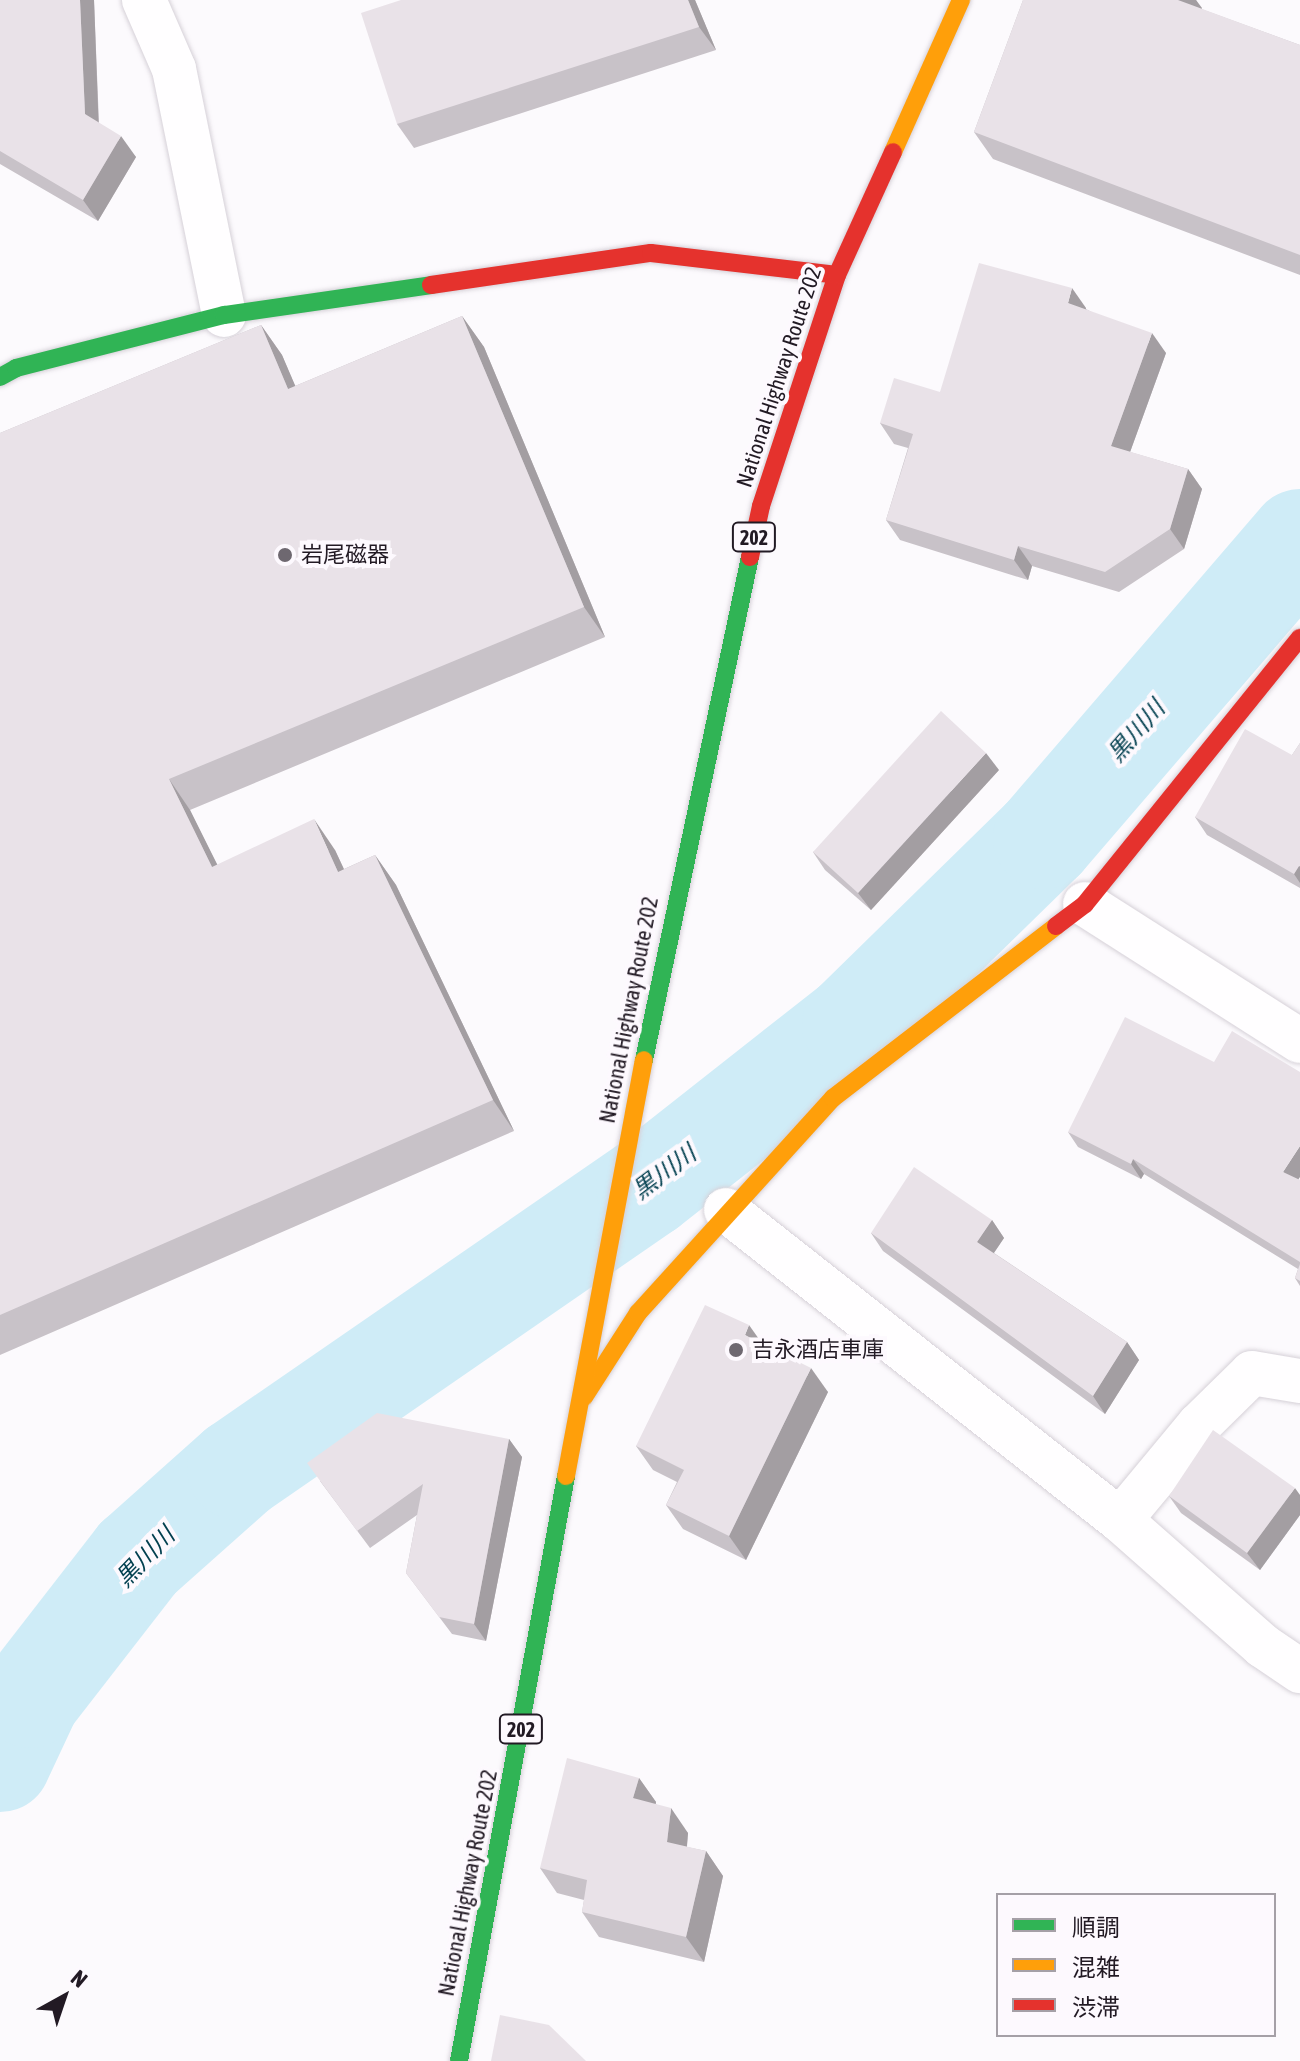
<!DOCTYPE html>
<html>
<head>
<meta charset="utf-8">
<style>
	body { margin:0 }
	#map { position:relative; width:1300px; height:2061px; overflow:hidden; background:#fcfafd; font-family:"Asap Condensed","Noto Sans JP",sans-serif }
	div>[style] { position:absolute }
	.river>* { height:102px; margin:-51px; padding:0 51px; transform-origin:51px; border-radius:51px; background:#cfecf7 }
	.roads { filter:drop-shadow(0 0 2px #d6d1d8) drop-shadow(0 0 2px #d6d1d8) }
	.street>* { height:44px; margin:-22px; padding:0 22px; transform-origin:22px; border-radius:22px; background:#fffeff }
	.fast>* { height:18px; margin:-9px; padding:0 9px; transform-origin:9px; border-radius:9px; background:#30b455 }
	.slow>* { height:18px; margin:-9px; padding:0 9px; transform-origin:9px; border-radius:9px; background:#ff9f0a }
	.jam>* { height:18px; margin:-9px; padding:0 9px; transform-origin:9px; border-radius:9px; background:#e5322d }
	.wall>* { inset:0; background:#c8c2c8 }
	.shaded-wall>* { inset:0; background:#a39ea2 }
	.building>* { inset:0; background:#e9e2e8 }
	.dots>* { width:22px; height:22px; translate:-50% -50%; box-sizing:border-box; border:4px solid #fdf9fe; border-radius:50% }
	span { translate:-50% -50%; white-space:nowrap; text-align:center; line-height:1.15; -webkit-text-stroke:8px #fdf9fe; paint-order:stroke }
	.shield-label span { padding:2px 6px; background:#fdf9fe; border:2px solid; border-radius:6px; -webkit-text-stroke-width:0 }
	.shield-label { font-size:20px; color:#221a24; font-weight:700 }
	.street-label { font-size:22px; color:#221a24 }
	.poi-label { font-size:22px; color:#221a24 }
	.left { translate:0 -50%; text-align:left }
	.water-label { font-size:24px; color:#034050; font-style:italic }
	.legend { position:absolute; left:996px; top:1893px; width:280px; height:144px; box-sizing:border-box; background:#fdf9fe; border:2px solid #a5a0a7; margin:0; padding:10px 14px; list-style:none; font-size:24px; color:#221a24 }
	.legend li { display:flex; align-items:center; gap:16px; height:40px }
	.legend b { width:40px; border:2px solid #a5a0a7 }
	.north { position:absolute; left:24px; top:1957px; width:80px; height:80px; -webkit-text-stroke:6px #fdf9fe; paint-order:stroke; rotate:40deg; font-size:22px; font-weight:700; line-height:32px; text-align:center; color:#221a24 }
	.north::after { content:''; display:block; margin:auto; width:28px; height:36px; background:#221a24; clip-path:polygon(50% 0,100% 100%,50% 72%,0 100%) }
</style>
</head>
<body>
<div id="map">
	<div class="river">
		<div style="left:0;top:1761px;width:71px;rotate:-64.9deg"></div>
		<div style="left:30px;top:1697px;width:176px;rotate:-52.2deg"></div>
		<div style="left:138px;top:1558px;width:134px;rotate:-41.7deg"></div>
		<div style="left:238px;top:1469px;width:497px;rotate:-34.6deg"></div>
		<div style="left:647px;top:1187px;width:262px;rotate:-38.2deg"></div>
		<div style="left:853px;top:1025px;width:267px;rotate:-44.4deg"></div>
		<div style="left:1044px;top:838px;width:393px;rotate:-49.3deg"></div>
	</div>
	<div class="roads">
		<div class="street">
			<div style="left:144px;top:0;width:75px;rotate:66.5deg"></div>
			<div style="left:174px;top:69px;width:251px;rotate:78.5deg"></div>
			<div style="left:1085px;top:904px;width:255px;rotate:32.5deg"></div>
			<div style="left:726px;top:1210px;width:501px;rotate:38.2deg"></div>
			<div style="left:1120px;top:1520px;width:191px;rotate:41.4deg"></div>
			<div style="left:1263px;top:1646px;width:45px;rotate:34deg"></div>
			<div style="left:1120px;top:1520px;width:124px;rotate:-50.3deg"></div>
			<div style="left:1199px;top:1425px;width:74px;rotate:-44.5deg"></div>
			<div style="left:1252px;top:1373px;width:49px;rotate:9.5deg"></div>
		</div>
		<div class="fast">
			<div style="left:0;top:377px;width:18px;rotate:-29deg"></div>
			<div style="left:16px;top:368px;width:215px;rotate:-14.3deg"></div>
			<div style="left:224px;top:315px;width:209px;rotate:-8.2deg"></div>
			<div style="left:644px;top:1060px;width:514px;rotate:-78.1deg"></div>
			<div style="left:459px;top:2061px;width:595px;rotate:-79.63deg"></div>
		</div>
		<div class="slow">
			<div style="left:893px;top:152px;width:167px;rotate:-65.9deg"></div>
			<div style="left:584px;top:1397px;width:100px;rotate:-57.3deg"></div>
			<div style="left:638px;top:1313px;width:290px;rotate:-47.8deg"></div>
			<div style="left:833px;top:1098px;width:282px;rotate:-37.6deg"></div>
			<div style="left:566px;top:1476px;width:423px;rotate:-79.4deg"></div>
		</div>
		<div class="jam">
			<div style="left:431px;top:285px;width:222px;rotate:-8.3deg"></div>
			<div style="left:651px;top:253px;width:187px;rotate:6.7deg"></div>
			<div style="left:750px;top:557px;width:52px;rotate:-77.8deg"></div>
			<div style="left:761px;top:506px;width:243px;rotate:-71.8deg"></div>
			<div style="left:837px;top:275px;width:135px;rotate:-65.5deg"></div>
			<div style="left:1056px;top:926px;width:36px;rotate:-37deg"></div>
			<div style="left:1085px;top:904px;width:342px;rotate:-51.1deg"></div>
		</div>
	</div>
	<div class="wall">
		<div style="clip-path:polygon(0 0,94px 0,99px 123px,136px 157px,98px 221px,0 164px)"></div>
		<div style="clip-path:polygon(401px 0,695px 0,716px 50px,414px 148px,397px 124px)"></div>
		<div style="clip-path:polygon(1023px 0,1196px 0,1201px 9px,1300px 45px,1300px 275px,993px 159px,974px 132px)"></div>
		<div style="clip-path:polygon(1086px 308px,1086px 309px,1166px 353px,1130px 452px,1188px 469px,1202px 489px,1184px 549px,1119px 592px,1032px 566px,1028px 580px,900px 540px,886px 520px,908px 448px,894px 444px,880px 423px,940px 392px)"></div>
		<div style="clip-path:polygon(462px 316px,484px 347px,605px 637px,190px 810px,217px 865px,335px 850px,344px 869px,375px 855px,396px 885px,514px 1131px,0 1355px,0 433px,261px 325px,282px 355px,295px 386px)"></div>
		<div style="clip-path:polygon(1300px 743px,1300px 888px,1207px 835px,1195px 817px,1292px 755px)"></div>
		<div style="clip-path:polygon(999px 770px,871px 910px,825px 870px,813px 852px)"></div>
		<div style="clip-path:polygon(1068px 1132px,1300px 1180px,1300px 1286px,1295px 1278px,1298px 1269px,1144px 1174px,1141px 1179px,1078px 1147px)"></div>
		<div style="clip-path:polygon(992px 1220px,1004px 1238px,994px 1253px,1127px 1342px,1139px 1360px,1105px 1414px,883px 1251px,871px 1233px)"></div>
		<div style="clip-path:polygon(762px 1343px,828px 1392px,746px 1560px,683px 1529px,666px 1505px,677px 1482px,653px 1470px,636px 1446px)"></div>
		<div style="clip-path:polygon(509px 1439px,522px 1457px,486px 1641px,452px 1634px,406px 1573px,417px 1515px,370px 1548px,320px 1481px)"></div>
		<div style="clip-path:polygon(1300px 1495px,1300px 1515px,1260px 1570px,1181px 1513px,1169px 1496px)"></div>
		<div style="clip-path:polygon(639px 1778px,656px 1802px,656px 1804px,688px 1833px,687px 1847px,706px 1851px,723px 1876px,704px 1962px,599px 1937px,582px 1912px,584px 1900px,557px 1893px,540px 1868px)"></div>
	</div>
	<div class="shaded-wall">
		<div style="clip-path:polygon(80px 0,94px 0,99px 135px,85px 114px)"></div>
		<div style="clip-path:polygon(688px 0,695px 0,716px 50px,699px 27px)"></div>
		<div style="clip-path:polygon(1176px 0,1196px 0,1202px 8px,1195px 26px)"></div>
		<div style="clip-path:polygon(121px 136px,136px 157px,98px 221px,83px 200px)"></div>
		<div style="clip-path:polygon(1072px 288px,1086px 308px,1082px 323px,1068px 303px)"></div>
		<div style="clip-path:polygon(462px 316px,484px 347px,605px 637px,584px 607px)"></div>
		<div style="clip-path:polygon(261px 325px,282px 355px,310px 420px,288px 389px)"></div>
		<div style="clip-path:polygon(1152px 333px,1166px 353px,1125px 466px,1111px 446px)"></div>
		<div style="clip-path:polygon(1188px 469px,1202px 489px,1184px 549px,1170px 529px)"></div>
		<div style="clip-path:polygon(1018px 546px,1032px 566px,1028px 580px,1014px 560px)"></div>
		<div style="clip-path:polygon(986px 753px,999px 770px,871px 910px,858px 893px)"></div>
		<div style="clip-path:polygon(169px 779px,190px 810px,234px 898px,212px 867px)"></div>
		<div style="clip-path:polygon(314px 819px,335px 850px,359px 902px,338px 872px)"></div>
		<div style="clip-path:polygon(375px 855px,396px 885px,514px 1131px,493px 1100px)"></div>
		<div style="clip-path:polygon(1299px 866px,1300px 867px,1300px 883px,1294px 874px)"></div>
		<div style="clip-path:polygon(1300px 1146px,1300px 1177px,1293px 1187px,1283px 1172px)"></div>
		<div style="clip-path:polygon(1133px 1159px,1144px 1174px,1141px 1179px,1131px 1164px)"></div>
		<div style="clip-path:polygon(992px 1220px,1004px 1238px,989px 1260px,977px 1242px)"></div>
		<div style="clip-path:polygon(749px 1325px,766px 1349px,745px 1335px)"></div>
		<div style="clip-path:polygon(1127px 1342px,1139px 1360px,1105px 1414px,1093px 1396px)"></div>
		<div style="clip-path:polygon(811px 1368px,828px 1392px,746px 1560px,729px 1536px)"></div>
		<div style="clip-path:polygon(509px 1439px,522px 1457px,486px 1641px,474px 1624px)"></div>
		<div style="clip-path:polygon(1295px 1488px,1300px 1495px,1300px 1515px,1260px 1570px,1247px 1553px)"></div>
		<div style="clip-path:polygon(639px 1778px,656px 1802px,651px 1823px,633px 1798px)"></div>
		<div style="clip-path:polygon(671px 1808px,688px 1833px,685px 1867px,667px 1842px)"></div>
		<div style="clip-path:polygon(706px 1851px,723px 1876px,704px 1962px,686px 1937px)"></div>
	</div>
	<div class="building">
		<div style="clip-path:polygon(0 0,80px 0,85px 114px,121px 136px,83px 200px,0 151px)"></div>
		<div style="clip-path:polygon(401px 0,688px 0,699px 27px,397px 124px,361px 13px)"></div>
		<div style="clip-path:polygon(1023px 0,1178px 0,1300px 45px,1300px 255px,974px 132px)"></div>
		<div style="clip-path:polygon(979px 263px,1072px 288px,1068px 303px,1152px 333px,1111px 446px,1188px 469px,1170px 529px,1105px 572px,1018px 546px,1014px 560px,886px 520px,913px 434px,880px 423px,894px 378px,940px 392px)"></div>
		<div style="clip-path:polygon(462px 316px,584px 607px,169px 779px,212px 867px,314px 819px,338px 872px,375px 855px,493px 1100px,0 1315px,0 433px,261px 325px,288px 389px)"></div>
		<div style="clip-path:polygon(941px 711px,986px 753px,858px 893px,813px 852px)"></div>
		<div style="clip-path:polygon(1245px 729px,1292px 755px,1300px 743px,1300px 866px,1299px 866px,1294px 874px,1195px 817px)"></div>
		<div style="clip-path:polygon(1125px 1017px,1214px 1062px,1232px 1031px,1300px 1072px,1300px 1146px,1283px 1172px,1300px 1180px,1300px 1262px,1133px 1159px,1131px 1164px,1068px 1132px)"></div>
		<div style="clip-path:polygon(914px 1167px,992px 1220px,977px 1242px,1127px 1342px,1093px 1396px,871px 1233px)"></div>
		<div style="clip-path:polygon(1300px 1264px,1300px 1281px,1295px 1278px)"></div>
		<div style="clip-path:polygon(705px 1305px,749px 1325px,745px 1335px,811px 1368px,729px 1536px,666px 1505px,684px 1470px,636px 1446px)"></div>
		<div style="clip-path:polygon(377px 1413px,509px 1439px,474px 1624px,439px 1617px,406px 1573px,423px 1484px,357px 1531px,307px 1463px)"></div>
		<div style="clip-path:polygon(1213px 1430px,1295px 1488px,1247px 1553px,1169px 1496px)"></div>
		<div style="clip-path:polygon(567px 1758px,639px 1778px,633px 1798px,671px 1808px,667px 1842px,706px 1851px,686px 1937px,582px 1912px,587px 1880px,540px 1868px)"></div>
		<div style="clip-path:polygon(500px 2015px,549px 2025px,586px 2061px,491px 2061px)"></div>
	</div>
	<div class="dots">
		<div style="left:285px;top:555px;background:#6e6870"></div>
		<div style="left:736px;top:1350px;background:#6e6870"></div>
	</div>
	<div class="shield-label">
		<span style="left:754px;top:537px">202</span>
		<span style="left:521px;top:1729px">202</span>
	</div>
	<div class="street-label">
		<span style="left:779px;top:377px;rotate:-72deg">National Highway Route 202</span>
		<span style="left:629px;top:1010px;rotate:-79deg">National Highway Route 202</span>
		<span style="left:468px;top:1883px;rotate:-79deg">National Highway Route 202</span>
	</div>
	<div class="poi-label">
		<span class="left" style="left:301px;top:555px">岩尾磁器</span>
		<span class="left" style="left:752px;top:1350px">吉永酒店車庫</span>
	</div>
	<div class="water-label">
		<span style="left:1136px;top:731px;rotate:-49deg">黒川川</span>
		<span style="left:664px;top:1172px;rotate:-37deg">黒川川</span>
		<span style="left:145px;top:1557px;rotate:-46deg">黒川川</span>
	</div>
	<ul class="legend">
	<li><b style="height:10px;background:#30b455"></b>順調</li>
	<li><b style="height:10px;background:#ff9f0a"></b>混雑</li>
	<li><b style="height:10px;background:#e5322d"></b>渋滞</li>
	</ul>
	<div class="north">N</div>
</div>
</body>
</html>
